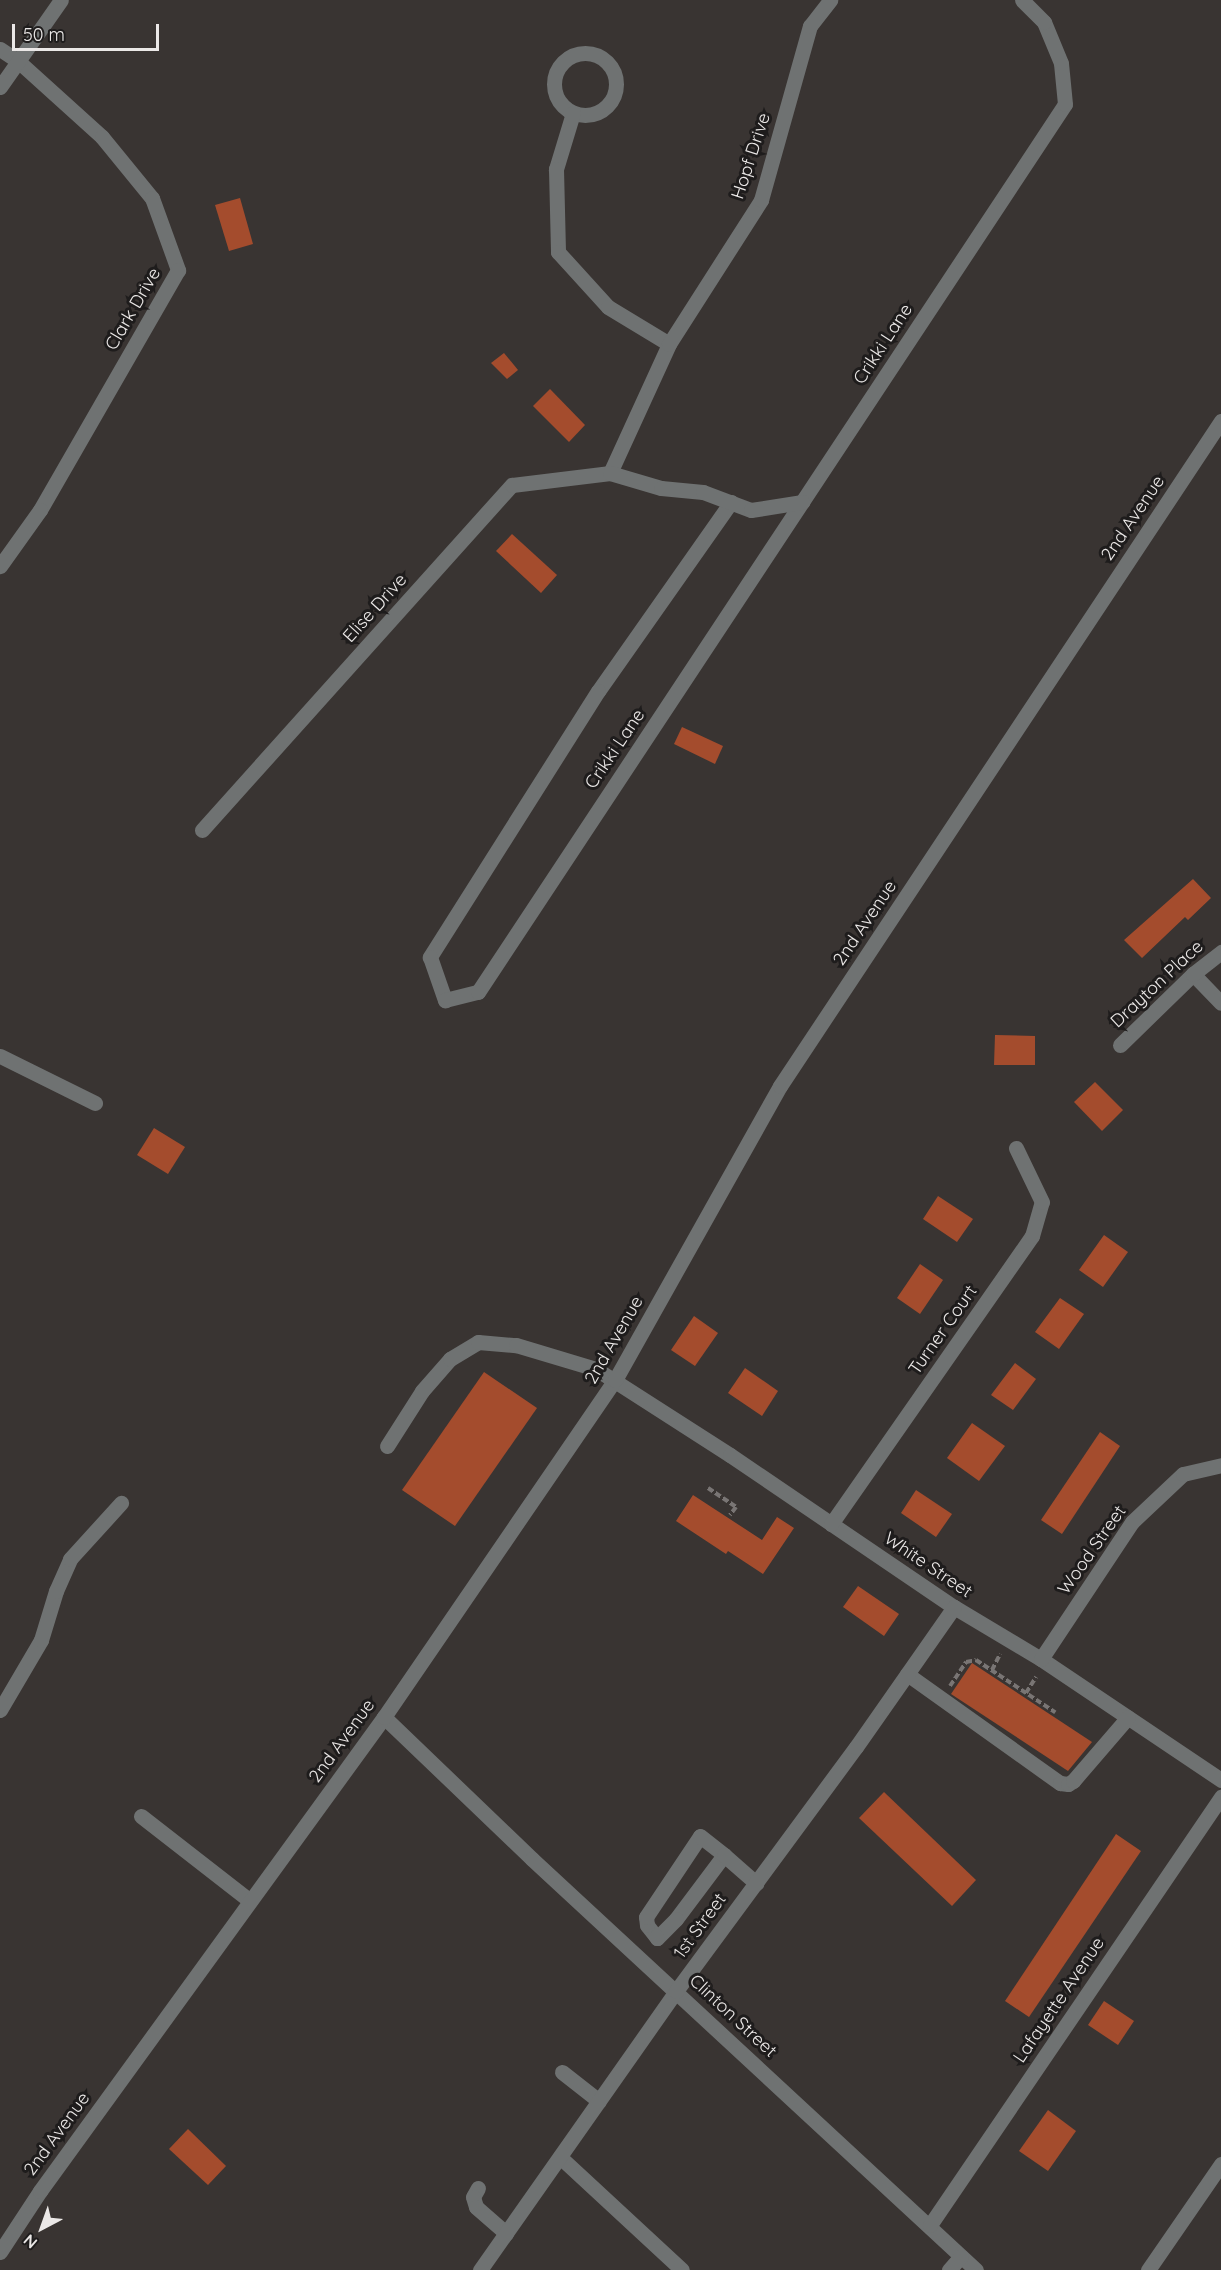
<!DOCTYPE html>
<html>
<head>
<meta charset="utf-8">
<style>
	body { margin:0 }
	#map { position:relative; width:1221px; height:2270px; overflow:hidden; background:#393432; font-family:Quicksand,sans-serif }
	div>[style] { position:absolute }
	.building>* { inset:0; background:#a44c2d }
	.path>* { height:4px; margin-top:-2px; transform-origin:0; background:repeating-linear-gradient(90deg,#797574 0 6px,transparent 0 9px) }
	.minor>* { height:15px; margin:-7.5px; padding:0 7.5px; transform-origin:7.5px; border-radius:7.5px; background:#6f7272 }
	.minor>.ring { margin:-7.5px; padding:0; box-sizing:content-box; background:none; border:15px solid #6f7272; border-radius:50% }
	span { translate:-50% -50%; white-space:nowrap; text-align:center; line-height:1.15; -webkit-text-stroke:6px #1e1c1c; paint-order:stroke }
	.street-label { font-size:18px; color:#ebe8e7 }
	.north { position:absolute; left:12px; top:2198px; width:60px; height:60px; -webkit-text-stroke:4px #1e1c1c; paint-order:stroke; rotate:221deg; font-size:16px; font-weight:700; line-height:24px; text-align:center; color:#ebe8e7 }
	.north::after { content:''; display:block; margin:auto; width:21px; height:27px; background:#ebe8e7; clip-path:polygon(50% 0,100% 100%,50% 72%,0 100%) }
	.scale { position:absolute; left:12px; top:24px; width:147px; height:27px; box-sizing:border-box; border:3px solid #ebe8e7; border-top:0; padding-left:8px; font-size:18px; line-height:21px; white-space:nowrap; color:#ebe8e7; -webkit-text-stroke:4px #1e1c1c; paint-order:stroke }
</style>
</head>
<body>
<div id="map">
	<div class="building">
		<div style="clip-path:polygon(240px 198px,253px 244px,229px 251px,215px 205px)"></div>
		<div style="clip-path:polygon(504px 353px,518px 370px,507px 379px,491px 363px)"></div>
		<div style="clip-path:polygon(550px 389px,585px 425px,569px 442px,533px 406px)"></div>
		<div style="clip-path:polygon(512px 534px,557px 575px,541px 593px,496px 551px)"></div>
		<div style="clip-path:polygon(682px 727px,723px 746px,715px 764px,674px 744px)"></div>
		<div style="clip-path:polygon(1193px 879px,1211px 898px,1188px 920px,1185px 917px,1142px 958px,1124px 940px)"></div>
		<div style="clip-path:polygon(995px 1035px,1035px 1036px,1035px 1065px,994px 1065px)"></div>
		<div style="clip-path:polygon(1095px 1082px,1123px 1110px,1102px 1131px,1074px 1102px)"></div>
		<div style="clip-path:polygon(154px 1128px,185px 1147px,168px 1174px,137px 1155px)"></div>
		<div style="clip-path:polygon(938px 1196px,973px 1219px,957px 1242px,923px 1219px)"></div>
		<div style="clip-path:polygon(1104px 1235px,1128px 1252px,1103px 1287px,1079px 1270px)"></div>
		<div style="clip-path:polygon(920px 1264px,943px 1280px,920px 1314px,897px 1298px)"></div>
		<div style="clip-path:polygon(1060px 1298px,1084px 1314px,1059px 1349px,1035px 1332px)"></div>
		<div style="clip-path:polygon(694px 1316px,718px 1333px,695px 1366px,671px 1350px)"></div>
		<div style="clip-path:polygon(1015px 1363px,1036px 1379px,1013px 1410px,991px 1395px)"></div>
		<div style="clip-path:polygon(745px 1368px,778px 1391px,762px 1416px,728px 1393px)"></div>
		<div style="clip-path:polygon(484px 1372px,537px 1408px,455px 1526px,402px 1490px)"></div>
		<div style="clip-path:polygon(972px 1423px,1005px 1446px,979px 1481px,947px 1458px)"></div>
		<div style="clip-path:polygon(1100px 1432px,1120px 1446px,1062px 1534px,1041px 1520px)"></div>
		<div style="clip-path:polygon(916px 1490px,952px 1514px,936px 1537px,901px 1513px)"></div>
		<div style="clip-path:polygon(693px 1495px,762px 1540px,777px 1517px,794px 1528px,763px 1574px,728px 1551px,726px 1554px,676px 1521px)"></div>
		<div style="clip-path:polygon(858px 1586px,899px 1614px,884px 1636px,843px 1607px)"></div>
		<div style="clip-path:polygon(972px 1663px,1092px 1742px,1068px 1771px,951px 1694px)"></div>
		<div style="clip-path:polygon(884px 1792px,976px 1880px,952px 1906px,859px 1818px)"></div>
		<div style="clip-path:polygon(1116px 1834px,1141px 1851px,1029px 2017px,1005px 2001px)"></div>
		<div style="clip-path:polygon(1104px 2001px,1134px 2021px,1118px 2045px,1088px 2025px)"></div>
		<div style="clip-path:polygon(1048px 2110px,1076px 2131px,1048px 2171px,1019px 2151px)"></div>
		<div style="clip-path:polygon(188px 2129px,226px 2166px,208px 2185px,169px 2149px)"></div>
	</div>
	<div class="path">
		<div style="left:708px;top:1488px;width:34px;rotate:34deg"></div>
		<div style="left:736px;top:1507px;width:10px;rotate:127deg"></div>
		<div style="left:992px;top:1670px;width:18px;rotate:-63deg"></div>
		<div style="left:950px;top:1686px;width:29px;rotate:-56deg"></div>
		<div style="left:966px;top:1662px;width:10px;rotate:-11deg"></div>
		<div style="left:976px;top:1660px;width:95px;rotate:33.4deg"></div>
		<div style="left:1026px;top:1693px;width:19px;rotate:-58deg"></div>
	</div>
	<div class="minor">
		<div style="left:0;top:49px;width:22px;rotate:34deg"></div>
		<div style="left:18px;top:61px;width:113px;rotate:42.1deg"></div>
		<div style="left:102px;top:137px;width:79px;rotate:50.7deg"></div>
		<div style="left:152px;top:198px;width:77px;rotate:70.1deg"></div>
		<div style="left:178px;top:270px;width:277px;rotate:119.9deg"></div>
		<div style="left:40px;top:510px;width:69px;rotate:125.5deg"></div>
		<div class="ring" style="left:554px;top:53px;width:47px;height:47px"></div>
		<div style="left:0;top:87px;width:106px;rotate:-55deg"></div>
		<div style="left:573px;top:113px;width:59px;rotate:106.9deg"></div>
		<div style="left:556px;top:169px;width:83px;rotate:88.6deg"></div>
		<div style="left:558px;top:252px;width:74px;rotate:47.7deg"></div>
		<div style="left:608px;top:307px;width:71px;rotate:31.2deg"></div>
		<div style="left:610px;top:473px;width:142px;rotate:-65.4deg"></div>
		<div style="left:669px;top:344px;width:171px;rotate:-57.4deg"></div>
		<div style="left:761px;top:200px;width:181px;rotate:-74.3deg"></div>
		<div style="left:810px;top:26px;width:33px;rotate:-52deg"></div>
		<div style="left:731px;top:502px;width:231px;rotate:125.1deg"></div>
		<div style="left:598px;top:691px;width:315px;rotate:122.3deg"></div>
		<div style="left:430px;top:957px;width:46px;rotate:70.8deg"></div>
		<div style="left:445px;top:1000px;width:34px;rotate:-14deg"></div>
		<div style="left:478px;top:992px;width:1064px;rotate:-56.53deg"></div>
		<div style="left:1065px;top:104px;width:41px;rotate:-95.6deg"></div>
		<div style="left:1061px;top:63px;width:44px;rotate:-112.5deg"></div>
		<div style="left:1044px;top:22px;width:31px;rotate:-135deg"></div>
		<div style="left:202px;top:830px;width:464px;rotate:-48.1deg"></div>
		<div style="left:512px;top:485px;width:99px;rotate:-7deg"></div>
		<div style="left:610px;top:473px;width:53px;rotate:16.4deg"></div>
		<div style="left:661px;top:488px;width:42px;rotate:5.4deg"></div>
		<div style="left:703px;top:492px;width:51px;rotate:20.6deg"></div>
		<div style="left:751px;top:510px;width:52px;rotate:-8.9deg"></div>
		<div style="left:1193px;top:974px;width:40px;rotate:46deg"></div>
		<div style="left:1120px;top:1045px;width:102px;rotate:-44.2deg"></div>
		<div style="left:1193px;top:974px;width:36px;rotate:-38deg"></div>
		<div style="left:0;top:1056px;width:106px;rotate:26.3deg"></div>
		<div style="left:387px;top:1446px;width:65px;rotate:-57.5deg"></div>
		<div style="left:422px;top:1391px;width:43px;rotate:-48.8deg"></div>
		<div style="left:450px;top:1359px;width:33px;rotate:-31deg"></div>
		<div style="left:478px;top:1342px;width:38px;rotate:5deg"></div>
		<div style="left:516px;top:1345px;width:84px;rotate:16.7deg"></div>
		<div style="left:596px;top:1369px;width:159px;rotate:32.7deg"></div>
		<div style="left:730px;top:1455px;width:271px;rotate:34.2deg"></div>
		<div style="left:954px;top:1607px;width:101px;rotate:30.9deg"></div>
		<div style="left:1041px;top:1659px;width:217px;rotate:33.9deg"></div>
		<div style="left:831px;top:1524px;width:351px;rotate:-55.1deg"></div>
		<div style="left:1032px;top:1236px;width:35px;rotate:-74deg"></div>
		<div style="left:1042px;top:1202px;width:60px;rotate:-115.7deg"></div>
		<div style="left:1041px;top:1659px;width:164px;rotate:-56.4deg"></div>
		<div style="left:1132px;top:1522px;width:70px;rotate:-43.3deg"></div>
		<div style="left:1183px;top:1474px;width:39px;rotate:-13deg"></div>
		<div style="left:907px;top:1674px;width:188px;rotate:35.5deg"></div>
		<div style="left:1060px;top:1783px;width:8px;rotate:7deg"></div>
		<div style="left:1068px;top:1784px;width:6px;rotate:-31deg"></div>
		<div style="left:1073px;top:1781px;width:84px;rotate:-49.3deg"></div>
		<div style="left:0;top:1710px;width:81px;rotate:-59.6deg"></div>
		<div style="left:41px;top:1640px;width:51px;rotate:-73deg"></div>
		<div style="left:56px;top:1591px;width:35px;rotate:-66deg"></div>
		<div style="left:70px;top:1559px;width:76px;rotate:-47.7deg"></div>
		<div style="left:384px;top:1717px;width:205px;rotate:43.8deg"></div>
		<div style="left:532px;top:1859px;width:605px;rotate:42.79deg"></div>
		<div style="left:141px;top:1816px;width:138px;rotate:37.9deg"></div>
		<div style="left:724px;top:1855px;width:80px;rotate:126.9deg"></div>
		<div style="left:676px;top:1919px;width:27px;rotate:135deg"></div>
		<div style="left:657px;top:1938px;width:16px;rotate:-128deg"></div>
		<div style="left:647px;top:1925px;width:8px;rotate:-97deg"></div>
		<div style="left:646px;top:1917px;width:97px;rotate:-56.3deg"></div>
		<div style="left:700px;top:1836px;width:31px;rotate:38deg"></div>
		<div style="left:724px;top:1855px;width:43px;rotate:41.2deg"></div>
		<div style="left:562px;top:2072px;width:47px;rotate:38.1deg"></div>
		<div style="left:560px;top:2157px;width:166px;rotate:42.8deg"></div>
		<div style="left:478px;top:2188px;width:10px;rotate:119deg"></div>
		<div style="left:473px;top:2197px;width:10px;rotate:73deg"></div>
		<div style="left:476px;top:2207px;width:40px;rotate:41deg"></div>
		<div style="left:930px;top:2225px;width:518px;rotate:-55.79deg"></div>
		<div style="left:0;top:2252px;width:73px;rotate:-56.7deg"></div>
		<div style="left:40px;top:2191px;width:586px;rotate:-54.03deg"></div>
		<div style="left:384px;top:1717px;width:409px;rotate:-55.6deg"></div>
		<div style="left:615px;top:1380px;width:337px;rotate:-60.7deg"></div>
		<div style="left:780px;top:1086px;width:798px;rotate:-56.45deg"></div>
		<div style="left:480px;top:2270px;width:341px;rotate:-54.9deg"></div>
		<div style="left:676px;top:1991px;width:303px;rotate:-53.6deg"></div>
		<div style="left:856px;top:1747px;width:171px;rotate:-55deg"></div>
		<div style="left:949px;top:2270px;width:18px;rotate:-49deg"></div>
		<div style="left:1148px;top:2270px;width:129px;rotate:-55.4deg"></div>
	</div>
	<div class="street-label">
		<span style="left:751px;top:156px;rotate:-72deg">Hopf Drive</span>
		<span style="left:133px;top:309px;rotate:-60deg">Clark Drive</span>
		<span style="left:883px;top:344px;rotate:-57deg">Crikki Lane</span>
		<span style="left:1133px;top:518px;rotate:-56deg">2nd Avenue</span>
		<span style="left:375px;top:608px;rotate:-48deg">Elise Drive</span>
		<span style="left:615px;top:749px;rotate:-56deg">Crikki Lane</span>
		<span style="left:865px;top:923px;rotate:-56deg">2nd Avenue</span>
		<span style="left:1157px;top:984px;rotate:-43deg">Drayton Place</span>
		<span style="left:943px;top:1330px;rotate:-55deg">Turner Court</span>
		<span style="left:614px;top:1340px;rotate:-60deg">2nd Avenue</span>
		<span style="left:1092px;top:1550px;rotate:-55deg">Wood Street</span>
		<span style="left:928px;top:1565px;rotate:34deg">White Street</span>
		<span style="left:342px;top:1741px;rotate:-54deg">2nd Avenue</span>
		<span style="left:700px;top:1926px;rotate:-54deg">1st Street</span>
		<span style="left:1059px;top:2000px;rotate:-56deg">Lafayette Avenue</span>
		<span style="left:733px;top:2016px;rotate:43deg">Clinton Street</span>
		<span style="left:57px;top:2134px;rotate:-54deg">2nd Avenue</span>
	</div>
	<div class="north">N</div>
	<div class="scale">50 m</div>
</div>
</body>
</html>
